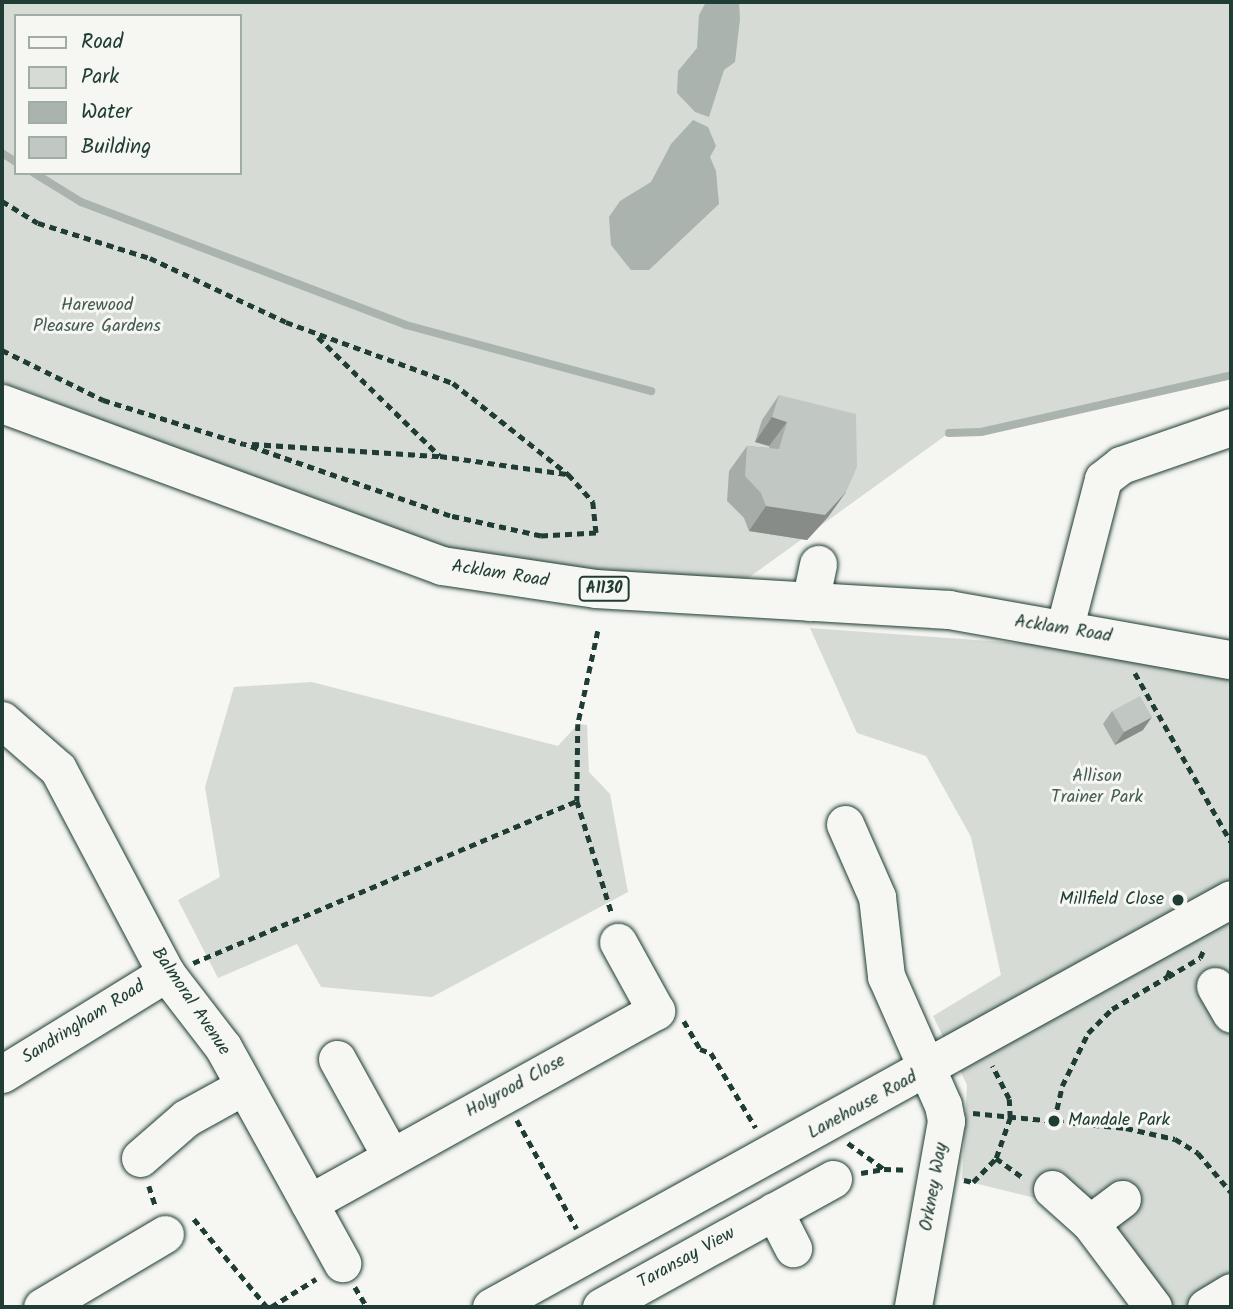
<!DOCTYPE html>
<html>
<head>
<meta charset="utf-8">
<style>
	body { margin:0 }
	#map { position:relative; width:1233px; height:1309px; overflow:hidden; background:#f6f6f2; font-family:Kalam,sans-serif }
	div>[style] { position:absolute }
	.green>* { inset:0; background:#d6dbd6 }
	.water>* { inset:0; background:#aab3ae }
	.stream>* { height:8px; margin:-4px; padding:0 4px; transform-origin:4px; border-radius:4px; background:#aab3ae }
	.path>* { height:4.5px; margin-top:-2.25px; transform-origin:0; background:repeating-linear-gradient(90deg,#1f3d34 0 7px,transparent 0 12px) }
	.roads { filter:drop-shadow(0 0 2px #1f3d34) drop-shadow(0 0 2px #1f3d34) }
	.minor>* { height:37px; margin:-18.5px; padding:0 18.5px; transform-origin:18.5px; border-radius:18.5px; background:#f6f6f2 }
	.major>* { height:38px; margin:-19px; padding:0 19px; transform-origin:19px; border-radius:19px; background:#f6f6f2 }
	.wall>* { inset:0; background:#a6aca8 }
	.shaded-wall>* { inset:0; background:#878c88 }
	.building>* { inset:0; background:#c1c8c3 }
	.dots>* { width:19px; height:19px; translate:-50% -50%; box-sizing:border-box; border:4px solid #f6f6f2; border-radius:50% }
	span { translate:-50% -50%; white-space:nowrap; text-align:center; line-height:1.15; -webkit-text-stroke:6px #f6f6f2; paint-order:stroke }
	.shield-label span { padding:2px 5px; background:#f6f6f2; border:2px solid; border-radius:5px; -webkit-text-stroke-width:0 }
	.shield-label { font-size:16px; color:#1f3d34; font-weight:700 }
	.park-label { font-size:18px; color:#445d54 }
	.street-label { font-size:18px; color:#1f3d34 }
	.poi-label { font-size:18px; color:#1f3d34 }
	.right { translate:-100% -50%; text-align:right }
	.left { translate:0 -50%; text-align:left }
	.frame { position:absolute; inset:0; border:4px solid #1f3d34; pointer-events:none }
	.legend { position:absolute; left:14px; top:14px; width:228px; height:161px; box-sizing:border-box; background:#f6f6f2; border:2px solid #a0aca6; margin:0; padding:9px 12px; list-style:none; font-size:21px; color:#1f3d34 }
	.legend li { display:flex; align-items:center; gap:14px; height:35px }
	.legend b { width:35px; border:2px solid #a0aca6 }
</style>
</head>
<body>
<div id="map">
	<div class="green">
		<div style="clip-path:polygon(evenodd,2px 2px,1231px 2px,1231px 375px,981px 432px,949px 433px,737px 586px,608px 578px,444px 550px,2px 382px,2px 2px,16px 16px,240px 16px,240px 173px,16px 173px,16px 16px)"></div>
		<div style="clip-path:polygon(810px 628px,1089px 648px,1231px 678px,1231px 1307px,1158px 1307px,1084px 1210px,962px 1180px,967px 1085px,933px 1016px,1001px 975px,971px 837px,926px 756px,857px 733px)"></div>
		<div style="clip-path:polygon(312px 682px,558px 746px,578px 724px,587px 725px,589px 772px,610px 794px,628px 892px,432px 997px,321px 987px,297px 944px,218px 978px,178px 900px,220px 877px,205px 787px,234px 687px)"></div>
	</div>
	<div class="water">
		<div style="clip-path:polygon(706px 2px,739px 2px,740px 19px,735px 62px,724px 70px,709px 117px,695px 112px,677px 93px,678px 71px,697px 48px,699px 15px)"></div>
		<div style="clip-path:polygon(693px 120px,708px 127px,716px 146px,710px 157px,716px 171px,719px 204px,649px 270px,631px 270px,611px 245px,609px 217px,620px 201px,651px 182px,671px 144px)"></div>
	</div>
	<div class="stream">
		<div style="left:2px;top:153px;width:17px;rotate:33deg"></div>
		<div style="left:34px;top:173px;width:55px;rotate:31.7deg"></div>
		<div style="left:81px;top:202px;width:347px;rotate:20.7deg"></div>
		<div style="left:406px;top:325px;width:254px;rotate:15.1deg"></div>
		<div style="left:949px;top:433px;width:32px;rotate:-2deg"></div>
		<div style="left:981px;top:432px;width:256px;rotate:-12.8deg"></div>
	</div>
	<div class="path">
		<div style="left:2px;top:201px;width:42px;rotate:31.4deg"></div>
		<div style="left:38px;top:223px;width:117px;rotate:17.4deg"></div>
		<div style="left:150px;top:258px;width:150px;rotate:25.2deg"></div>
		<div style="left:286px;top:322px;width:178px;rotate:20.1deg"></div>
		<div style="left:453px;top:383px;width:147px;rotate:38.4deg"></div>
		<div style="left:568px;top:474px;width:38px;rotate:48deg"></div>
		<div style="left:593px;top:502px;width:31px;rotate:84deg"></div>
		<div style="left:596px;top:533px;width:55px;rotate:176.9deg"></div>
		<div style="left:541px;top:536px;width:93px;rotate:-167.6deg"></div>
		<div style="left:450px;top:516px;width:219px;rotate:-160.8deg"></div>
		<div style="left:318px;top:337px;width:170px;rotate:44.3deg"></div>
		<div style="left:2px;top:350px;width:113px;rotate:26.3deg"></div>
		<div style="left:103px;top:400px;width:147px;rotate:17.4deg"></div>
		<div style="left:252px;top:444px;width:188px;rotate:3.7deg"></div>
		<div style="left:440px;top:456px;width:128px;rotate:8.1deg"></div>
		<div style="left:598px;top:631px;width:95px;rotate:102.1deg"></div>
		<div style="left:578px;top:724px;width:77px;rotate:90.7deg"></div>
		<div style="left:577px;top:801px;width:118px;rotate:72.8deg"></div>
		<div style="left:1135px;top:673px;width:194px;rotate:60.4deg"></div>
		<div style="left:193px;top:963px;width:417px;rotate:-22.9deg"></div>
		<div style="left:1168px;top:977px;width:37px;rotate:-31deg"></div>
		<div style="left:1200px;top:958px;width:10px;rotate:-66deg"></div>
		<div style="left:684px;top:1021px;width:32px;rotate:60deg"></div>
		<div style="left:700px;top:1049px;width:12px;rotate:20deg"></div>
		<div style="left:711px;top:1053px;width:87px;rotate:59deg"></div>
		<div style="left:973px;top:1113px;width:154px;rotate:5.6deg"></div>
		<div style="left:1126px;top:1128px;width:50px;rotate:12.7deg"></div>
		<div style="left:1175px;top:1139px;width:27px;rotate:31deg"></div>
		<div style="left:1198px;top:1153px;width:51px;rotate:49.8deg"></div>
		<div style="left:517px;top:1120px;width:124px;rotate:61.2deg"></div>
		<div style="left:1054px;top:1121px;width:36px;rotate:-77deg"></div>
		<div style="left:1062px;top:1086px;width:59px;rotate:-63.9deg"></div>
		<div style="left:1088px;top:1033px;width:34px;rotate:-45deg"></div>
		<div style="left:1112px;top:1009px;width:64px;rotate:-30.2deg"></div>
		<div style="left:1167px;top:977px;width:11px;rotate:-68deg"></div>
		<div style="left:848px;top:1143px;width:44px;rotate:35.8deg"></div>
		<div style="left:884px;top:1169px;width:24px;rotate:2deg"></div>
		<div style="left:996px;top:1158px;width:34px;rotate:36deg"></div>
		<div style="left:861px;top:1173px;width:23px;rotate:-10deg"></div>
		<div style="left:964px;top:1180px;width:9px;rotate:13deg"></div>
		<div style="left:973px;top:1182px;width:33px;rotate:-46deg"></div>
		<div style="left:996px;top:1158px;width:42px;rotate:-70.7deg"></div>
		<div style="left:1010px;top:1118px;width:19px;rotate:-93deg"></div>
		<div style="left:1009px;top:1099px;width:37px;rotate:-117deg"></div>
		<div style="left:149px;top:1186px;width:23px;rotate:72deg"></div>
		<div style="left:194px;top:1219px;width:114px;rotate:50.3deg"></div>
		<div style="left:355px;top:1287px;width:23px;rotate:59deg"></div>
		<div style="left:271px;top:1307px;width:53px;rotate:-31.9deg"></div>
	</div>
	<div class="roads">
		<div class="minor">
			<div style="left:810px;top:602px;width:39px;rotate:-78deg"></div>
			<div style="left:1064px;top:630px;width:156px;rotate:-75.5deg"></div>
			<div style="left:1103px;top:479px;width:23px;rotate:-38deg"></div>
			<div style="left:1121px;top:465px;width:116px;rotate:-19.1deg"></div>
			<div style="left:2px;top:720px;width:74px;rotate:41.2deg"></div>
			<div style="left:58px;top:769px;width:231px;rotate:62.1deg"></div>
			<div style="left:166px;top:973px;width:93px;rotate:52.4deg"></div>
			<div style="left:223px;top:1047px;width:247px;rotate:61.1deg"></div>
			<div style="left:845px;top:824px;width:80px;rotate:66.3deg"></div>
			<div style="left:877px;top:897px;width:80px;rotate:83.5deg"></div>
			<div style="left:886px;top:976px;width:141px;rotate:66.2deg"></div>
			<div style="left:943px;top:1105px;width:16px;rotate:79deg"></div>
			<div style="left:946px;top:1121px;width:189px;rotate:100.1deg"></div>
			<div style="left:1215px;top:986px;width:32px;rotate:60deg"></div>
			<div style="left:337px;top:1059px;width:112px;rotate:61.1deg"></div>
			<div style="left:2px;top:1074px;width:193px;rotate:-31.6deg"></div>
			<div style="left:140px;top:1158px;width:61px;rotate:-41deg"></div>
			<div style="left:186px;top:1118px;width:66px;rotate:-28.9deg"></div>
			<div style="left:1052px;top:1189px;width:51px;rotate:41.8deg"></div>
			<div style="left:1090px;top:1223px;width:105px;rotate:53.1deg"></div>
			<div style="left:309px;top:1203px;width:397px;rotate:-29deg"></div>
			<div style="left:656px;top:1011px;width:79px;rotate:-118.8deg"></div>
			<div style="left:774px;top:1211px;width:42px;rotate:62.8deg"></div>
			<div style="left:1090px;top:1223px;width:40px;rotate:-37deg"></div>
			<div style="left:42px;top:1307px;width:143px;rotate:-30.7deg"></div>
			<div style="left:491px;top:1307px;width:845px;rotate:-28.87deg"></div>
			<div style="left:601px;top:1307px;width:265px;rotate:-28.9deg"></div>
			<div style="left:1206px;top:1307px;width:29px;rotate:-31deg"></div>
		</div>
		<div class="major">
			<div style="left:2px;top:404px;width:469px;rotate:20.2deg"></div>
			<div style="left:442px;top:566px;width:156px;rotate:8.5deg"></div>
			<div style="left:596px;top:589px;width:354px;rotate:3.4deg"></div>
			<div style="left:949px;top:610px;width:286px;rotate:10.1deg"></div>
		</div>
	</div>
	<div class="wall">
		<div style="clip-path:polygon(779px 395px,846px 492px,828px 517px,807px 540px,749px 531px,744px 518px,727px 501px,729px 471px,747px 446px,769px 448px,769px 446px,755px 442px,762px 420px)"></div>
		<div style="clip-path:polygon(1112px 711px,1143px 730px,1115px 745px,1103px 724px)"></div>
	</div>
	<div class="shaded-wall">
		<div style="clip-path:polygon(772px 417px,787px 422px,769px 446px,755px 442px)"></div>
		<div style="clip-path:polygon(846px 492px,828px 517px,807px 540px,749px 531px,766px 506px)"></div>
		<div style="clip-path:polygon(1152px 717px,1143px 730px,1115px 745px,1124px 732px)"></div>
	</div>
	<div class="building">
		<div style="clip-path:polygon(779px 395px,856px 414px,857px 467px,846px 492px,825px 515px,766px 506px,761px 493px,745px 476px,747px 446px,779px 449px,787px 422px,772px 417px)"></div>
		<div style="clip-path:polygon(1140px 696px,1152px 717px,1124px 732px,1112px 711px)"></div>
	</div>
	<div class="dots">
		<div style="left:1178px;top:900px;background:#1f3d34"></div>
		<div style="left:1054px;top:1121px;background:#1f3d34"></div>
	</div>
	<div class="shield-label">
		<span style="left:604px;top:589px">A1130</span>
	</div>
	<div class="park-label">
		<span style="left:97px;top:317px">Harewood<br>Pleasure Gardens</span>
		<span style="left:1097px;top:788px">Allison<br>Trainer Park</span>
	</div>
	<div class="street-label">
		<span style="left:500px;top:575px;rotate:9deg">Acklam Road</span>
		<span style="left:1063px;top:630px;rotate:9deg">Acklam Road</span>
		<span style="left:190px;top:1002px;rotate:56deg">Balmoral Avenue</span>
		<span style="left:84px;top:1023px;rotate:-32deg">Sandringham Road</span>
		<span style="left:516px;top:1087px;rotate:-29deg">Holyrood Close</span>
		<span style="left:863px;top:1106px;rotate:-29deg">Lanehouse Road</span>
		<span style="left:935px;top:1187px;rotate:-80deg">Orkney Way</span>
		<span style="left:687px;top:1259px;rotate:-29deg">Taransay View</span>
	</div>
	<div class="poi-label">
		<span class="right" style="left:1164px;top:900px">Millfield Close</span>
		<span class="left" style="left:1068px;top:1121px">Mandale Park</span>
	</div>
	<div class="frame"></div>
	<ul class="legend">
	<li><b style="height:9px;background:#f6f6f2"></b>Road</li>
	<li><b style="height:19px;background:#d6dbd6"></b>Park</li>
	<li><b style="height:19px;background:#aab3ae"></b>Water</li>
	<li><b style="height:19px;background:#c1c8c3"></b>Building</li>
	</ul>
</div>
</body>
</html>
